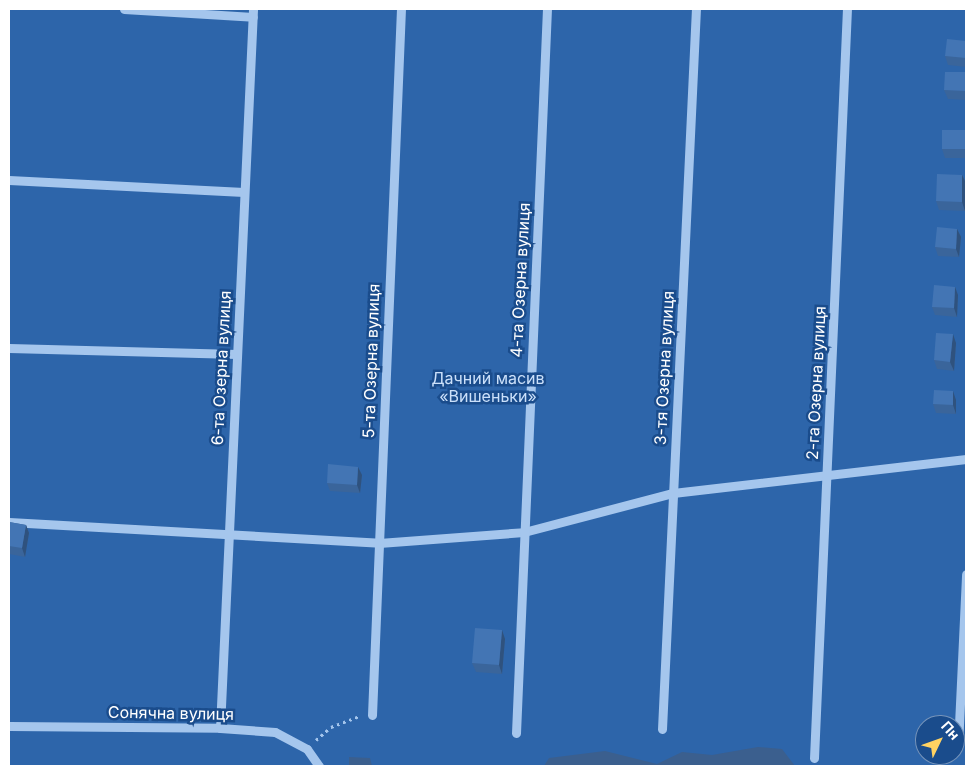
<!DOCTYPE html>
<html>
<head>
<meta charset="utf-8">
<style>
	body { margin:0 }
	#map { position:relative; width:975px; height:775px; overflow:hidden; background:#1a4c8c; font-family:Inter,sans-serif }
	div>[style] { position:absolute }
	.green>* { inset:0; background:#2d65aa }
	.water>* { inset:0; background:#3b5f8e }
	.path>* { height:3px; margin-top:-1.5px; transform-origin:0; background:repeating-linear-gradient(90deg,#a5c6ed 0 2.5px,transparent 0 6.5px) }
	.minor>* { height:9px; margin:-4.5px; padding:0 4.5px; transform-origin:4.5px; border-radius:4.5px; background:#a5c6ed }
	.wall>* { inset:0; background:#3a659b }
	.shaded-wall>* { inset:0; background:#2f527e }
	.building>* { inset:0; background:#4375b4 }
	span { translate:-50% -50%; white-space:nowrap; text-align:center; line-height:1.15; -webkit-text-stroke:5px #1a4c8c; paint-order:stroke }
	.street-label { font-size:16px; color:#fff }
	.park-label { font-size:16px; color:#cbe0fa }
	.frame { position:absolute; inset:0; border:10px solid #fff; pointer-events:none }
	.north { position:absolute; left:915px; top:715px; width:50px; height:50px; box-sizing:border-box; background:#1a4c8c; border:1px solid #7694ba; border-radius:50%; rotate:48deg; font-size:14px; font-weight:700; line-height:20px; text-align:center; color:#fff }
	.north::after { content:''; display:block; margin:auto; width:18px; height:22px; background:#ffd262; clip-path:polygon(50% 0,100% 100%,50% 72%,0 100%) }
</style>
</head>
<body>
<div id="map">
	<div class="green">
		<div style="clip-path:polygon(evenodd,9px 9px,966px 9px,966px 766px,9px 766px,9px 9px,925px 725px,955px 725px,955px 755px,925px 755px,925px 725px)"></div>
	</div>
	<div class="water">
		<div style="clip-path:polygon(758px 747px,782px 749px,795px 766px,544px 766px,549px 758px,605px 751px,657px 764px,682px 752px,712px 755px)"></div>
		<div style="clip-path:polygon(349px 757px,370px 758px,372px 766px,349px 766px)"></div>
	</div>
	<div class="path">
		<div style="left:316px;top:740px;width:20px;rotate:-41deg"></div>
		<div style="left:331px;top:727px;width:31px;rotate:-21deg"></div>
	</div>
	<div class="minor">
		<div style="left:124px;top:9px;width:129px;rotate:3.5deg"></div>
		<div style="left:9px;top:180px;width:235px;rotate:2.9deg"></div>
		<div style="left:9px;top:348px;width:228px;rotate:1.5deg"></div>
		<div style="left:9px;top:522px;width:371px;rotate:3.2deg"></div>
		<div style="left:379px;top:543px;width:145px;rotate:-4.3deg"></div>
		<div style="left:524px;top:532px;width:154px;rotate:-14.7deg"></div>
		<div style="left:673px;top:493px;width:295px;rotate:-6.6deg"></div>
		<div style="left:372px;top:715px;width:707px;rotate:-87.65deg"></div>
		<div style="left:9px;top:726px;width:211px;rotate:0.5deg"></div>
		<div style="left:220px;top:728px;width:55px;rotate:4.2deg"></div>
		<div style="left:275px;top:732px;width:36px;rotate:28deg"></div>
		<div style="left:307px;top:749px;width:21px;rotate:55deg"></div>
		<div style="left:220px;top:728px;width:720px;rotate:-87.37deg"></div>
		<div style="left:662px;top:729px;width:721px;rotate:-87.3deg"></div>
		<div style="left:516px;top:733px;width:725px;rotate:-87.55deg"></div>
		<div style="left:958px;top:746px;width:172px;rotate:-87.3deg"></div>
		<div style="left:814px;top:758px;width:750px;rotate:-87.48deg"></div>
	</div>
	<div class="wall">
		<div style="clip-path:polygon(966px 41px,966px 67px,948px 65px,945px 56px)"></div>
		<div style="clip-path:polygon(966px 72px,966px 100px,948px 99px,944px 90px)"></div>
		<div style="clip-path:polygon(965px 130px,966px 133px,966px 158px,945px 158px,942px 149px)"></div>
		<div style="clip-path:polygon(962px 175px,966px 183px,965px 211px,939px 210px,936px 201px)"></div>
		<div style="clip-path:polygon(957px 229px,961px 237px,959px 257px,938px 256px,935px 247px)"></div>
		<div style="clip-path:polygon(955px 287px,958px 295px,957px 317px,935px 315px,932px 307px)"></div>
		<div style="clip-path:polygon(956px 343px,954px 371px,937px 369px,934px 360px)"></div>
		<div style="clip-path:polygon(956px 400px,956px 414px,936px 413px,933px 404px)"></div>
		<div style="clip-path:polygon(362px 475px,360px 493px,330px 491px,327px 483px)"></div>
		<div style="clip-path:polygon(9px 522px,26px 525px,29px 533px,25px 557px,9px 554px)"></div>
		<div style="clip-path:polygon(502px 630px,505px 639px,502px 674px,476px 672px,472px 663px)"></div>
	</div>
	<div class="shaded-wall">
		<div style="clip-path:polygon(965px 130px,966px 133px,966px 151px,965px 149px)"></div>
		<div style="clip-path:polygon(962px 175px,966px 183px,965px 211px,962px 202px)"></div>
		<div style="clip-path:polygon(957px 229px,961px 237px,959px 257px,956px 249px)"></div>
		<div style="clip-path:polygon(955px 287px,958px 295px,957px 317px,954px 308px)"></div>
		<div style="clip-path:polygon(953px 334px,956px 343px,954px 371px,950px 362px)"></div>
		<div style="clip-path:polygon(953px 391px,956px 400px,956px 414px,953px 405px)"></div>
		<div style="clip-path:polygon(358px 467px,362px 475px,360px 493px,357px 485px)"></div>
		<div style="clip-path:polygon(26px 525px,29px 533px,25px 557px,22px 548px)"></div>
		<div style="clip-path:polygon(502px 630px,505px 639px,502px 674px,499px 665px)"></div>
	</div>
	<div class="building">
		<div style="clip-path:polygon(947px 39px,966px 41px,966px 58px,945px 56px)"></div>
		<div style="clip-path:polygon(945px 72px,966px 72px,966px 91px,944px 90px)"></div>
		<div style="clip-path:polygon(942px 130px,965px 130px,965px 149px,942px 149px)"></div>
		<div style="clip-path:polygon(937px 174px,962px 175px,962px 202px,936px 201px)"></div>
		<div style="clip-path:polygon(937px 227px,957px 229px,956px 249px,935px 247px)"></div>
		<div style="clip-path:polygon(934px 285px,955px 287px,954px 308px,932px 307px)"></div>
		<div style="clip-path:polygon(936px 333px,953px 334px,950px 362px,934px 360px)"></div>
		<div style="clip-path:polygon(934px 390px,953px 391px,953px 405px,933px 404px)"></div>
		<div style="clip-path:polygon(328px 464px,358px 467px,357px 485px,327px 483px)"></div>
		<div style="clip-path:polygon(9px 522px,26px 525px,22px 548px,9px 546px)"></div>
		<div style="clip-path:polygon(475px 628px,502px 630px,499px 665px,472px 663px)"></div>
	</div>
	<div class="street-label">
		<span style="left:520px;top:280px;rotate:-87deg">4-та Озерна вулиця</span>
		<span style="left:371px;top:361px;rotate:-88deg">5-та Озерна вулиця</span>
		<span style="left:221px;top:368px;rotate:-87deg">6-та Озерна вулиця</span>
		<span style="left:664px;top:368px;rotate:-87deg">3-тя Озерна вулиця</span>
		<span style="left:816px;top:383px;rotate:-87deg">2-га Озерна вулиця</span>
		<span style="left:171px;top:713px;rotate:1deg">Сонячна вулиця</span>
	</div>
	<div class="park-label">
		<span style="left:488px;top:387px">Дачний масив<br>«Вишеньки»</span>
	</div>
	<div class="frame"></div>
	<div class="north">Пн</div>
</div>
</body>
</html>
